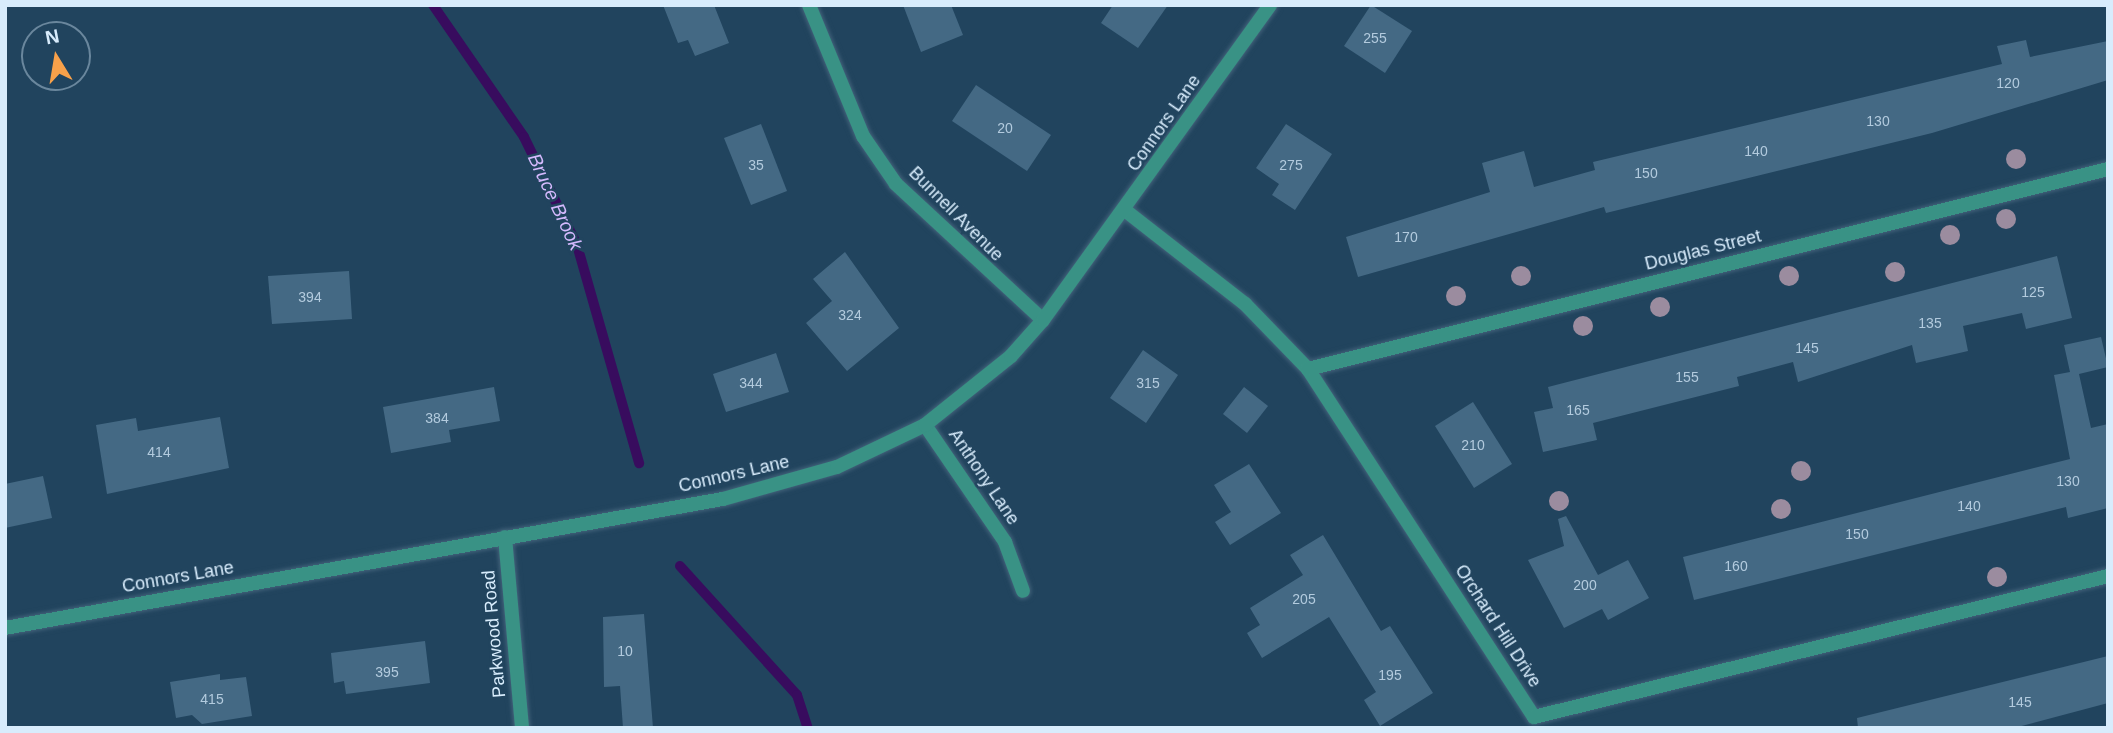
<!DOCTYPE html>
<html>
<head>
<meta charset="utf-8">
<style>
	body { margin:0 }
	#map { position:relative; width:2113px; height:733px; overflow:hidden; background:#21445e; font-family:Arial,sans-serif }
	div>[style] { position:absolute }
	.stream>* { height:10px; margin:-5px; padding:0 5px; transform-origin:5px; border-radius:5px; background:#380c5e }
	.building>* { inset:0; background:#446984 }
	.roads { filter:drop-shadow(0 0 2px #42627a) drop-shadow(0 0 2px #42627a) }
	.minor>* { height:14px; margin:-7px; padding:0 7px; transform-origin:7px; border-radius:7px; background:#399285 }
	.tertiary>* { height:14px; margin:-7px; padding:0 7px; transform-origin:7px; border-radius:7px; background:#399285 }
	.trees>* { width:20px; height:20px; margin:-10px; border-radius:50%; background:#9b8c9f }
	span { translate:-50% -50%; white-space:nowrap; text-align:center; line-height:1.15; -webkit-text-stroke:5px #21445e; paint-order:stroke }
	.number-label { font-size:14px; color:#b3cbde }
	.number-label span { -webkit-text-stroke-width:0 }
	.street-label { font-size:18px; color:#d8ecfc }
	.water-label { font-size:19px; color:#d4b9fd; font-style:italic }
	.frame { position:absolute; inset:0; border:7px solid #d8ecfc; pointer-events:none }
	.north { position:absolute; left:21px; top:21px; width:70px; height:70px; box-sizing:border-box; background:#21445e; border:2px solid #6a879d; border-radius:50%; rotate:349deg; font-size:19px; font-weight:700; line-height:28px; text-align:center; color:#d8ecfc }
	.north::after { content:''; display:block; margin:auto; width:24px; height:32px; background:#f8a14a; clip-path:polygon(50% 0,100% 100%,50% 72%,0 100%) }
</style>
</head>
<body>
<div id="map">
	<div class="stream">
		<div style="left:433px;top:5px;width:160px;rotate:55.4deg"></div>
		<div style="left:524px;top:137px;width:120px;rotate:63.9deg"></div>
		<div style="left:577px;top:245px;width:227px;rotate:74.1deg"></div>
		<div style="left:680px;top:566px;width:174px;rotate:47.8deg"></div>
		<div style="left:797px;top:695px;width:35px;rotate:72deg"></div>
	</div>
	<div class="building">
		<div style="clip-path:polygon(663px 5px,714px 5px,729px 43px,695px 56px,688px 40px,678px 43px)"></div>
		<div style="clip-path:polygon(903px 5px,951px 5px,963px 35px,921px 52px)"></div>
		<div style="clip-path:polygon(1113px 5px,1168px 5px,1138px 48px,1101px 23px)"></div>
		<div style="clip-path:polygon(1371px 5px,1412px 31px,1385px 73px,1344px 46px)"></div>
		<div style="clip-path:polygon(2026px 40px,2030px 57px,2108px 41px,2108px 80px,1932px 133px,1606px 213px,1604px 207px,1358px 277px,1346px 237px,1490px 192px,1482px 163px,1524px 151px,1534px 187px,1595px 170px,1593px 162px,2002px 64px,1997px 46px)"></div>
		<div style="clip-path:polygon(976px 85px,1051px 135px,1027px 171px,952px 121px)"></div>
		<div style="clip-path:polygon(761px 124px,787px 191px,751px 205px,724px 138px)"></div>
		<div style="clip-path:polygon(1286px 124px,1332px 154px,1295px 210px,1272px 195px,1279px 184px,1256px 168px)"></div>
		<div style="clip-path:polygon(845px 252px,899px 328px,847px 371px,806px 323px,832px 301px,813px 279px)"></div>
		<div style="clip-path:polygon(2057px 256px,2072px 318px,2026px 329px,2022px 313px,1963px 326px,1968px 351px,1916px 363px,1912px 345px,1798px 382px,1793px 362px,1737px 377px,1739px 386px,1593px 423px,1597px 440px,1543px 452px,1534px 412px,1553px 408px,1548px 387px)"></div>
		<div style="clip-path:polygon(349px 271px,352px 319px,272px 324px,268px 276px)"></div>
		<div style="clip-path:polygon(2101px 337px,2108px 367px,2079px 374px,2091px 428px,2108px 424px,2108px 508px,2068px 518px,2066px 507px,1694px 600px,1683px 557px,2070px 459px,2054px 375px,2070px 372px,2064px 345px)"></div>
		<div style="clip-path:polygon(1143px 350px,1178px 375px,1146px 423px,1110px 398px)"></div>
		<div style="clip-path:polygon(776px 353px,789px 392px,726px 412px,713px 374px)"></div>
		<div style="clip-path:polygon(494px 387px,500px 421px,449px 430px,451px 442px,391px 453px,383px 407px)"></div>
		<div style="clip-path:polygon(1244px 387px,1268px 406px,1247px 433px,1223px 414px)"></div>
		<div style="clip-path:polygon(1473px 402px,1512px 464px,1474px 488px,1435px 426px)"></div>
		<div style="clip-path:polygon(220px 417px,229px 468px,107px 494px,96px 425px,136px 418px,138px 431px)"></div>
		<div style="clip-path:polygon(1249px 464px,1281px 513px,1230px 545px,1215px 522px,1231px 512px,1214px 485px)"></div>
		<div style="clip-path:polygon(43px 476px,52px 518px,5px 528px,5px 484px)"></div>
		<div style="clip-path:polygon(1566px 516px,1598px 575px,1628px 560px,1649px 598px,1608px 620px,1602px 609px,1564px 628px,1528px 560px,1564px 546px,1558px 519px)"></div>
		<div style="clip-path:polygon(1323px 535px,1381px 631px,1390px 626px,1433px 693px,1380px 726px,1364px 700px,1376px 692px,1329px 617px,1262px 658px,1247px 633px,1260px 625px,1250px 608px,1303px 575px,1290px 555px)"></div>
		<div style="clip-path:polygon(644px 614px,653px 728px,623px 728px,620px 686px,604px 687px,603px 617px)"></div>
		<div style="clip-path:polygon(425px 641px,430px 683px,346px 694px,344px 681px,334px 683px,331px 653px)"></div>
		<div style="clip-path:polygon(2108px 656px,2108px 703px,2014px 728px,1858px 728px,1857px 718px)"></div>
		<div style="clip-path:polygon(220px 674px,220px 680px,246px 677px,252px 716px,202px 724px,192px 715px,176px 718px,170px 682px)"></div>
	</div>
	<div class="roads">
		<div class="minor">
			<div style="left:809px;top:5px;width:142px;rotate:67.6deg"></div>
			<div style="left:863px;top:136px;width:58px;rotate:55.5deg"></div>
			<div style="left:896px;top:184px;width:200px;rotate:42.8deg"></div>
			<div style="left:1126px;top:211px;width:151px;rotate:38deg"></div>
			<div style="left:1245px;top:304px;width:91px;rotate:45.9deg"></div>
			<div style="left:1308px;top:369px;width:415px;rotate:57deg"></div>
			<div style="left:1534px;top:717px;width:591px;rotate:-13.8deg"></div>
			<div style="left:1308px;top:369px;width:825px;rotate:-14.04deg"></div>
			<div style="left:925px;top:425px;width:142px;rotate:55.6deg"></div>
			<div style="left:1005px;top:542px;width:52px;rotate:69.8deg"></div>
			<div style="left:505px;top:537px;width:192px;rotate:84.9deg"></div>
		</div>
		<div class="tertiary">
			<div style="left:5px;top:628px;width:729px;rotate:-10.19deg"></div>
			<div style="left:723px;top:499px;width:118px;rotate:-15.7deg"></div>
			<div style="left:837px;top:467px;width:98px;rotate:-25.5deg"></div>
			<div style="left:925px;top:425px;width:110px;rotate:-38.7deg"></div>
			<div style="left:1011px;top:356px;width:48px;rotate:-48.4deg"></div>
			<div style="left:1043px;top:320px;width:388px;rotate:-54.2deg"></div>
		</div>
	</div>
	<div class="trees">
		<div style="left:2016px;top:159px"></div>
		<div style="left:2006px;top:219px"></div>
		<div style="left:1950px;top:235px"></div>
		<div style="left:1895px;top:272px"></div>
		<div style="left:1521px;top:276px"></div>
		<div style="left:1789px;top:276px"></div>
		<div style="left:1456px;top:296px"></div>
		<div style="left:1660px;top:307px"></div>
		<div style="left:1583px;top:326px"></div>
		<div style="left:1801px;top:471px"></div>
		<div style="left:1559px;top:501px"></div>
		<div style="left:1781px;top:509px"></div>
		<div style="left:1997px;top:577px"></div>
	</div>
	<div class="number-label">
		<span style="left:1375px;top:38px">255</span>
		<span style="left:2008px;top:83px">120</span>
		<span style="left:1878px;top:121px">130</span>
		<span style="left:1005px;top:128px">20</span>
		<span style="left:1756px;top:151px">140</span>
		<span style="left:756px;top:165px">35</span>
		<span style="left:1291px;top:165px">275</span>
		<span style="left:1646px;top:173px">150</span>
		<span style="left:1406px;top:237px">170</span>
		<span style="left:2033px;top:292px">125</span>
		<span style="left:310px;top:297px">394</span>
		<span style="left:850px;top:315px">324</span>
		<span style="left:1930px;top:323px">135</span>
		<span style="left:1807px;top:348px">145</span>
		<span style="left:1687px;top:377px">155</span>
		<span style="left:751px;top:383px">344</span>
		<span style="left:1148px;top:383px">315</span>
		<span style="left:1578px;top:410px">165</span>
		<span style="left:437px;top:418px">384</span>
		<span style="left:1473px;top:445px">210</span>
		<span style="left:159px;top:452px">414</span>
		<span style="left:2068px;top:481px">130</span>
		<span style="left:1969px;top:506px">140</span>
		<span style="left:1857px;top:534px">150</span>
		<span style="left:1736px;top:566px">160</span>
		<span style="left:1585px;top:585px">200</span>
		<span style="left:1304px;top:599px">205</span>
		<span style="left:625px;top:651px">10</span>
		<span style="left:387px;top:672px">395</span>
		<span style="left:1390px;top:675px">195</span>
		<span style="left:212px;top:699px">415</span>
		<span style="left:2020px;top:702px">145</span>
	</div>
	<div class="street-label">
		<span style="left:1164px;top:123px;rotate:-55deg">Connors Lane</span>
		<span style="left:956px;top:214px;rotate:45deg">Bunnell Avenue</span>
		<span style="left:1703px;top:250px;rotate:-14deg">Douglas Street</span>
		<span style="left:734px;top:474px;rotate:-13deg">Connors Lane</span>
		<span style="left:984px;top:477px;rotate:56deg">Anthony Lane</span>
		<span style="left:178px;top:577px;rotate:-10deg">Connors Lane</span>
		<span style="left:1498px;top:626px;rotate:57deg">Orchard Hill Drive</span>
		<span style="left:494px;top:634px;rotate:-95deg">Parkwood Road</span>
	</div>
	<div class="water-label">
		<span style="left:555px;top:202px;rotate:65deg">Bruce Brook</span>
	</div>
	<div class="frame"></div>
	<div class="north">N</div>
</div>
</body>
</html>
